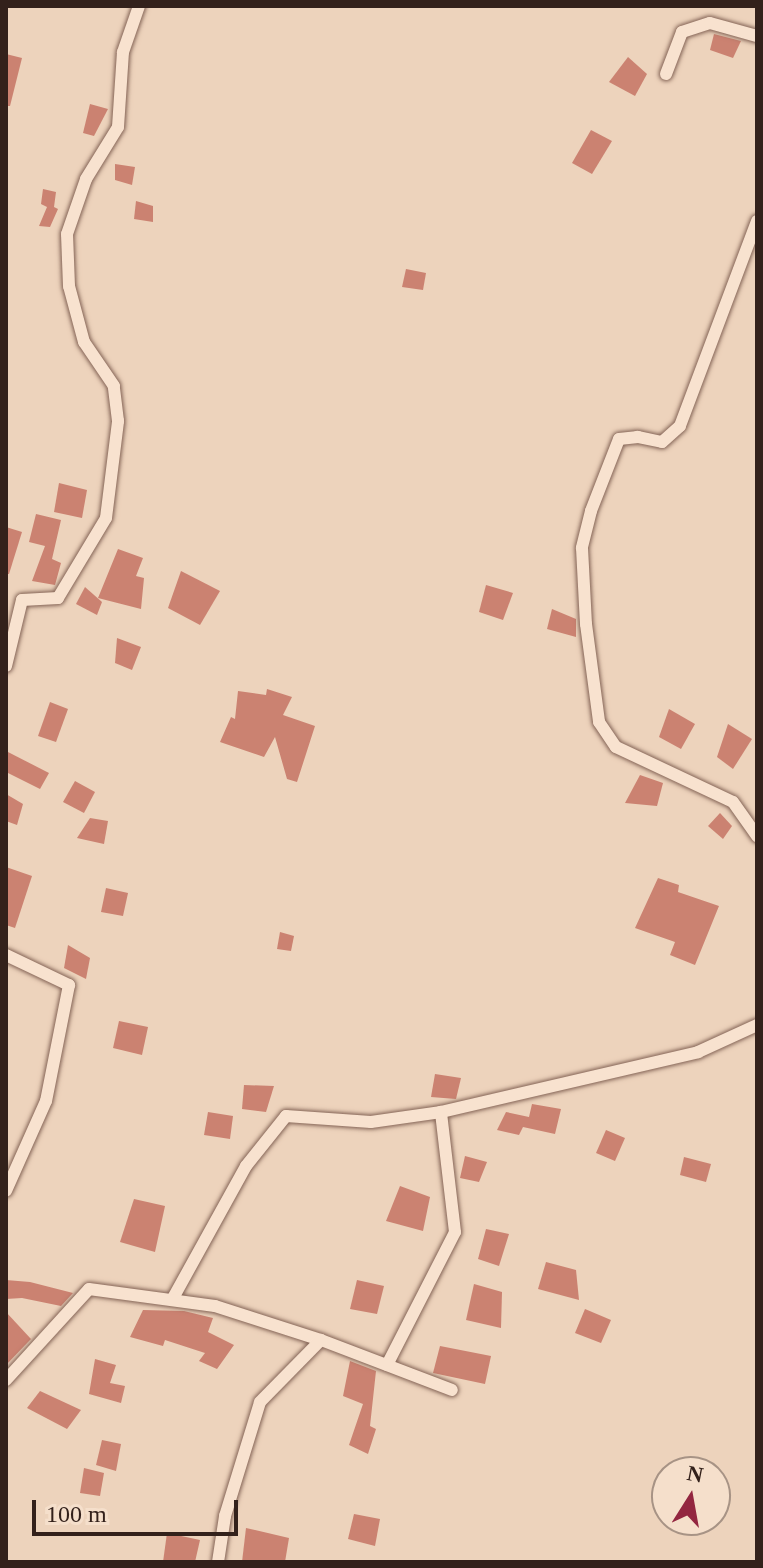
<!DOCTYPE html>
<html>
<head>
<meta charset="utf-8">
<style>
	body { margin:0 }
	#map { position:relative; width:763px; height:1568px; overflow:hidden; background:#edd3bc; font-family:Georgia,serif }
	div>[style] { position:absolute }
	.building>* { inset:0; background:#cb8271 }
	.roads { filter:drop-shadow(0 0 2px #846456) drop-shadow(0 0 2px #846456) }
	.street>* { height:12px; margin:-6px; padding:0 6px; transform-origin:6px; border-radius:6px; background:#f8e2cf }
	span { translate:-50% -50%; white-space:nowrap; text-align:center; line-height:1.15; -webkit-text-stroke:6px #f5dfcb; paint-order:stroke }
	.frame { position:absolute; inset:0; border:8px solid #33211b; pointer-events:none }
	.north { position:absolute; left:651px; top:1456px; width:80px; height:80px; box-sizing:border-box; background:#f5dfcb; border:2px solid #a79385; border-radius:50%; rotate:11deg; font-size:22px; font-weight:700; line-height:32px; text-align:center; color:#33211b }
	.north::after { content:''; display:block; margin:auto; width:28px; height:36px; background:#932640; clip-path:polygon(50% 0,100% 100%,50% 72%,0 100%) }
	.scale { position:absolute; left:32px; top:1500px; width:206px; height:36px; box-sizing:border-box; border:4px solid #33211b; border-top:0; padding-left:10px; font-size:24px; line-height:28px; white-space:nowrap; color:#33211b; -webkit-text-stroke:6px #f5dfcb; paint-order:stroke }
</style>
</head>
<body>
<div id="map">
	<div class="building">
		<div style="clip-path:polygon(714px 34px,741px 41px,733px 58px,710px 50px)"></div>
		<div style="clip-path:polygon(6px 54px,22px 58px,10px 106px,6px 106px)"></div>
		<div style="clip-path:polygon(628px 57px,647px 74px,635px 96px,609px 82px)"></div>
		<div style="clip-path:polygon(90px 104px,108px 109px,94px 136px,83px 133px)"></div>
		<div style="clip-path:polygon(591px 130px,612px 141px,592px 174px,572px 163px)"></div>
		<div style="clip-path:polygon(115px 164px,135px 167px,132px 185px,115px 180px)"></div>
		<div style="clip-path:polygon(43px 189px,56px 192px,54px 207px,58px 209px,50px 227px,39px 226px,47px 207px,41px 204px)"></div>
		<div style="clip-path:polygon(136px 201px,153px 206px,153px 222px,134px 219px)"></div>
		<div style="clip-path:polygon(406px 269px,426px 273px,423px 290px,402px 287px)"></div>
		<div style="clip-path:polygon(59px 483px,87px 490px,82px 518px,54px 512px)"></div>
		<div style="clip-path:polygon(36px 514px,61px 520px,52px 559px,61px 563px,55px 585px,32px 581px,45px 546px,29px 542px)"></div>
		<div style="clip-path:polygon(6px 527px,22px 532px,9px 574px,6px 574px)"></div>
		<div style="clip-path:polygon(118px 549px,143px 558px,136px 576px,144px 578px,141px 609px,98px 598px)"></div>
		<div style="clip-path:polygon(181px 571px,220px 591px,200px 625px,168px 608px)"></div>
		<div style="clip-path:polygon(486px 585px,513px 593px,503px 620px,479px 612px)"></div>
		<div style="clip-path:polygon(85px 587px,102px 602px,97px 615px,76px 604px)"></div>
		<div style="clip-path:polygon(552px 609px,576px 619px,576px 637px,547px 629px)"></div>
		<div style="clip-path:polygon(117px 638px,141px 647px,132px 670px,115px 663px)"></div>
		<div style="clip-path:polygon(267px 689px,292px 697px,283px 715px,315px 726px,297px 782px,287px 779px,275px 737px,264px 757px,220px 742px,231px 717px,235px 719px,238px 691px,266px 695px)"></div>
		<div style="clip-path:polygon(50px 702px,68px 709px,56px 742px,38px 736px)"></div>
		<div style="clip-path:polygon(669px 709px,695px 724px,681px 749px,659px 737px)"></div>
		<div style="clip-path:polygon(728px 724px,752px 739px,733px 769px,717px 757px)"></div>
		<div style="clip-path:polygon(6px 751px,49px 773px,40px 789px,6px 772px)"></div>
		<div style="clip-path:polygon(640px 775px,663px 783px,657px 806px,625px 803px)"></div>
		<div style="clip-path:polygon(75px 781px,95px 792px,84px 813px,63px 802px)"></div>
		<div style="clip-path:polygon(6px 794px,23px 804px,17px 825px,6px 821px)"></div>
		<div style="clip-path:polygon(720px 813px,732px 826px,723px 839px,708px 826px)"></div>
		<div style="clip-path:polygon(90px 818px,108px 821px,104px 844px,77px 838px)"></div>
		<div style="clip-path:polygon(6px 867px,32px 876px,15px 928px,6px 925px)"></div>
		<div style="clip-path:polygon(658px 878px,679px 885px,678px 892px,719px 906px,695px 965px,670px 955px,675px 942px,635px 928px)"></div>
		<div style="clip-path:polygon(106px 888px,128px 893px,123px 916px,101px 912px)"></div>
		<div style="clip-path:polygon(280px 932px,294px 936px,291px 951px,277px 949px)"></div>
		<div style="clip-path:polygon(68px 945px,90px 958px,86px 979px,64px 968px)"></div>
		<div style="clip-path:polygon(119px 1021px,148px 1027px,142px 1055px,113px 1048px)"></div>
		<div style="clip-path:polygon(435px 1074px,461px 1078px,456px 1099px,431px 1097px)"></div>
		<div style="clip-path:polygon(244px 1085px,274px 1086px,266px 1112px,242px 1109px)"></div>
		<div style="clip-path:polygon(532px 1104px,561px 1109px,555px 1134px,523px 1127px,519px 1135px,497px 1130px,506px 1112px,529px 1117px)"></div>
		<div style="clip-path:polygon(208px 1112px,233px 1116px,230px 1139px,204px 1135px)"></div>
		<div style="clip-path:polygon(606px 1130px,625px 1138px,615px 1161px,596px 1153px)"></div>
		<div style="clip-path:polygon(465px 1156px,487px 1162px,479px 1182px,460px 1178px)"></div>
		<div style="clip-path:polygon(684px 1157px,711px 1164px,706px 1182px,680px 1175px)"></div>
		<div style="clip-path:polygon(400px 1186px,430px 1197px,423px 1231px,386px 1221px)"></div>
		<div style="clip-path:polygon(134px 1199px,165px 1206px,155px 1252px,120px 1242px)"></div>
		<div style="clip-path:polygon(486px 1229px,509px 1234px,499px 1266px,478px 1259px)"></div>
		<div style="clip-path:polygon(546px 1262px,576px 1270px,579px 1300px,538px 1289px)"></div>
		<div style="clip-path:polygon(6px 1280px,30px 1282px,73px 1293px,61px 1306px,22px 1298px,6px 1299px)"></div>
		<div style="clip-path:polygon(357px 1280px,384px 1286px,377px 1314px,350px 1309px)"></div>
		<div style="clip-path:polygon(474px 1284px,502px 1292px,501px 1328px,466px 1320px)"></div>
		<div style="clip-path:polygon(585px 1309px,611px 1320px,601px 1343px,575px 1333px)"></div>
		<div style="clip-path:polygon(143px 1310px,184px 1311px,213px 1318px,208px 1332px,234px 1345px,217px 1369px,199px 1361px,205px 1353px,165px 1340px,163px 1346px,130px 1337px)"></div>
		<div style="clip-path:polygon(6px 1312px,31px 1339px,6px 1365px)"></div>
		<div style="clip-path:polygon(440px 1346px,491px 1356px,485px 1384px,433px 1373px)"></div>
		<div style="clip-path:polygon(95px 1359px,116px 1365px,110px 1383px,125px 1386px,121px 1403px,89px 1394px)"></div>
		<div style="clip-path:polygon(350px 1361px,376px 1371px,370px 1426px,376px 1429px,368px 1454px,349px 1445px,363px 1404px,343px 1396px)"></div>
		<div style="clip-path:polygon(40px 1391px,81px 1410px,67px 1429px,27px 1408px)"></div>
		<div style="clip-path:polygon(102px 1440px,121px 1444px,116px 1471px,96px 1465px)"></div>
		<div style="clip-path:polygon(84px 1468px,104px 1473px,100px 1496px,80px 1493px)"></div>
		<div style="clip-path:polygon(354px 1514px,380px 1519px,375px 1546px,348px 1539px)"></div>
		<div style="clip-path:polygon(246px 1528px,289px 1538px,285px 1562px,242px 1562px)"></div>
		<div style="clip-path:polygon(167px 1533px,200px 1540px,195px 1562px,163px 1562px)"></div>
	</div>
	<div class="roads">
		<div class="street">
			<div style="left:666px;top:74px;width:45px;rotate:-69.1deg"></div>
			<div style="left:682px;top:32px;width:29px;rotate:-18deg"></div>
			<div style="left:710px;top:23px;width:49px;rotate:15.5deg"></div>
			<div style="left:757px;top:221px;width:219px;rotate:110.6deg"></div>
			<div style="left:680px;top:426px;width:24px;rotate:138deg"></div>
			<div style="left:662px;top:442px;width:25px;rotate:-168deg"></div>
			<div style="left:638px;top:437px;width:19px;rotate:174deg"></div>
			<div style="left:619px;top:439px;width:77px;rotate:111.3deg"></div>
			<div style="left:591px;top:511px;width:38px;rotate:104deg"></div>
			<div style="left:582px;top:548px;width:76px;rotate:87deg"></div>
			<div style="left:586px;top:624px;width:99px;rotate:82.4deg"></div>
			<div style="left:599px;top:722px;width:30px;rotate:56deg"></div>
			<div style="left:616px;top:747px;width:129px;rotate:25.2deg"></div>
			<div style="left:733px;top:802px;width:42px;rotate:54.8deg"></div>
			<div style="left:6px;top:666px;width:68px;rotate:-76.4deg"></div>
			<div style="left:22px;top:600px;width:36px;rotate:-3deg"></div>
			<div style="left:58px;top:598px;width:93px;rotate:-59deg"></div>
			<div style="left:106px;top:518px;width:98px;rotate:-82.9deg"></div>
			<div style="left:118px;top:421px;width:35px;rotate:-97deg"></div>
			<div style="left:114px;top:386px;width:53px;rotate:-124.3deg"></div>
			<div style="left:84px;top:342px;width:58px;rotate:-105deg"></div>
			<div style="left:69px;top:286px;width:52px;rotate:-92.2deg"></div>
			<div style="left:67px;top:234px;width:58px;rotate:-70.9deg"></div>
			<div style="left:86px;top:179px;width:61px;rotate:-58.4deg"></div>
			<div style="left:118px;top:127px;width:75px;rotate:-86.2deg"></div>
			<div style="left:123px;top:52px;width:49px;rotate:-70.8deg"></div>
			<div style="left:6px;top:955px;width:70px;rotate:25.5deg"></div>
			<div style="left:69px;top:985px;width:118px;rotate:101.2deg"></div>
			<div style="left:46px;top:1101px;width:98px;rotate:114deg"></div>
			<div style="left:172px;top:1300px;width:153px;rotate:-61.1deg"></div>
			<div style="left:246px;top:1166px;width:64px;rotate:-51.3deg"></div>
			<div style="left:286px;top:1116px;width:85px;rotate:4deg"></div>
			<div style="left:371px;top:1122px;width:71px;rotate:-8.1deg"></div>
			<div style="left:441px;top:1112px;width:264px;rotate:-13.1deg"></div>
			<div style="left:698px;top:1052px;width:65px;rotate:-24.6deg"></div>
			<div style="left:387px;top:1365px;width:149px;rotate:-62.9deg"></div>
			<div style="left:455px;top:1232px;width:121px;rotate:-96.7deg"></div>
			<div style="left:6px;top:1380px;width:123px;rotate:-47.6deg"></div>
			<div style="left:89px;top:1289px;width:127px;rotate:7.7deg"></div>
			<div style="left:215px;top:1306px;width:111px;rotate:17.8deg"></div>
			<div style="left:321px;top:1340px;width:140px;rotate:20.9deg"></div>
			<div style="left:218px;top:1562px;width:47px;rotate:-81.3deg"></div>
			<div style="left:225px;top:1516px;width:119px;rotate:-72.9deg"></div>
			<div style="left:260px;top:1402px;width:87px;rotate:-45.5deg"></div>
		</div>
	</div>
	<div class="frame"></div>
	<div class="north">N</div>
	<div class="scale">100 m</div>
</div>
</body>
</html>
